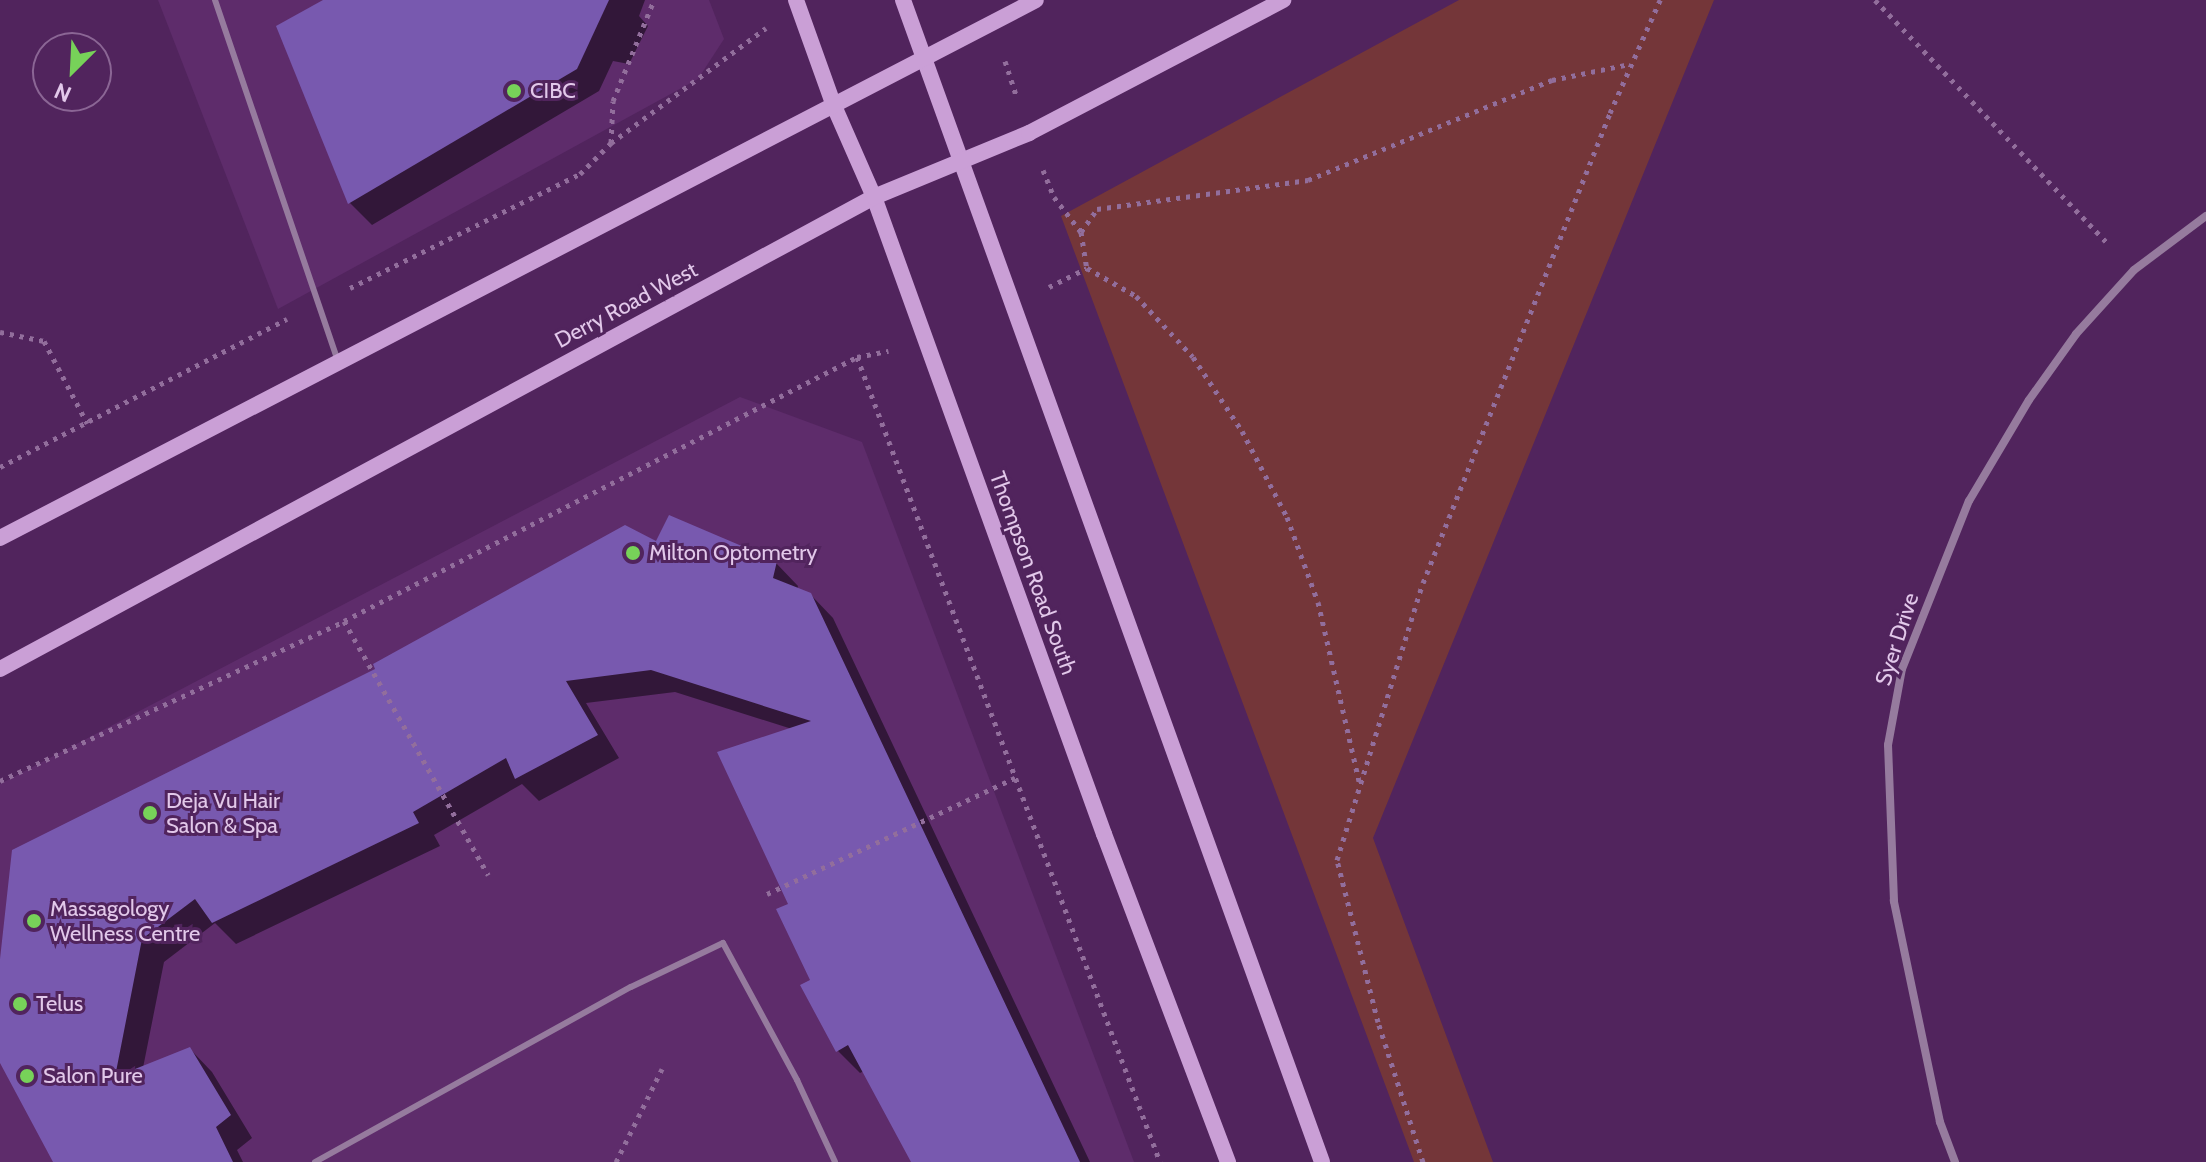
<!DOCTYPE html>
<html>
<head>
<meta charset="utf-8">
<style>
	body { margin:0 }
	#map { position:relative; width:2206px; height:1162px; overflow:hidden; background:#51245d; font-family:Cabin,sans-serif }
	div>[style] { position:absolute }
	.built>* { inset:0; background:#5e2c6b }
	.green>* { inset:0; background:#743639 }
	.shadow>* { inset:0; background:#0007 }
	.building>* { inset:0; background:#7859af }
	.path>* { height:5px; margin-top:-2.5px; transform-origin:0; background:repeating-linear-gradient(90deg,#926e9c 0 4px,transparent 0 10px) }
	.lane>* { height:6px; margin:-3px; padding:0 3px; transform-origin:3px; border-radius:3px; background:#967b9e }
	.street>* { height:8px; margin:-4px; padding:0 4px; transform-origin:4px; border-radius:4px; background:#967b9e }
	.secondary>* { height:16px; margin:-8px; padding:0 8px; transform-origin:8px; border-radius:8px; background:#ca9fd6 }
	.dots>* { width:22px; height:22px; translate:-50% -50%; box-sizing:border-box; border:4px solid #51245d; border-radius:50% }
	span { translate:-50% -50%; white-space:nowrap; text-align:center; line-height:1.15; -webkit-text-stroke:6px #51245d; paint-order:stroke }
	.poi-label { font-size:22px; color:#e2c8ea }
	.left { translate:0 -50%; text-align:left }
	.street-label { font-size:22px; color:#e2c8ea }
	.north { position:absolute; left:32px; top:32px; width:80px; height:80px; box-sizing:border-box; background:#51245d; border:2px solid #8b6695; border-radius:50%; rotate:204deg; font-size:22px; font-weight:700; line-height:32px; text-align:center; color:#e2c8ea }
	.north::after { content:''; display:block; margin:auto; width:28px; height:36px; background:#77d259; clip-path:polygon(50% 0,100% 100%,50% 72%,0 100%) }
</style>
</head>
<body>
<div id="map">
	<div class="built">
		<div style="clip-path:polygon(158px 0,709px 0,724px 39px,698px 79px,278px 309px)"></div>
		<div style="clip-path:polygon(740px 397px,862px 442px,1134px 1162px,0 1162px,0 784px)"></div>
	</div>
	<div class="green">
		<div style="clip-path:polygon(1459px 0,1714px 0,1373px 838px,1493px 1162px,1414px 1162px,1061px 216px)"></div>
	</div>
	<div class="shadow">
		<div style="clip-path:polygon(328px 0,645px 0,639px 16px,648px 26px,629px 64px,613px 61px,599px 91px,372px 225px,350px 203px,278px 26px)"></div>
		<div style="clip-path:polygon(657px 544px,776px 563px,798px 586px,797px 590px,810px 594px,833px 618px,1090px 1162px,913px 1162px,864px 1071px,860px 1073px,838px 1051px,791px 905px,792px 729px,675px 692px,586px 703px,619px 758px,539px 801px,522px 784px,434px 835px,440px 846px,236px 944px,215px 923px,164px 962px,143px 1068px,190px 1049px,212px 1072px,252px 1138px,237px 1150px,243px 1162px,55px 1162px,0 1059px,0 977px)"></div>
	</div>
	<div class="building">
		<div style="clip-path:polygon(323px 0,609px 0,577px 69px,348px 204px,276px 26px)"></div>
		<div style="clip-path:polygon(669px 515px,777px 561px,773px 578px,811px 593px,1080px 1162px,911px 1162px,848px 1045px,836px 1052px,800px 985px,810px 980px,776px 909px,788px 904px,717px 752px,811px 721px,651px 670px,566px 681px,598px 735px,515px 779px,506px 758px,413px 812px,419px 823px,212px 923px,195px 899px,142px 939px,115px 1077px,190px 1047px,231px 1115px,216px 1127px,233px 1162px,53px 1162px,0 1063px,0 959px,12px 850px,375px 669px,373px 664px,625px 525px,656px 541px)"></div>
	</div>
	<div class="path">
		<div style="left:1875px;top:0;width:339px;rotate:46.3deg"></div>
		<div style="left:1005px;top:61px;width:38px;rotate:72deg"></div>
		<div style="left:611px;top:143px;width:42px;rotate:-87.3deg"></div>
		<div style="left:613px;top:101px;width:109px;rotate:-67.9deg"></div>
		<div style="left:1043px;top:170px;width:29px;rotate:68deg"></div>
		<div style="left:1054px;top:197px;width:44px;rotate:52.4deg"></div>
		<div style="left:1081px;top:232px;width:36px;rotate:81deg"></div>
		<div style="left:1087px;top:268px;width:56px;rotate:29.7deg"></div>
		<div style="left:1136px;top:296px;width:83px;rotate:46.9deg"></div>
		<div style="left:1193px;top:357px;width:89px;rotate:56.5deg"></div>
		<div style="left:1242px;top:431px;width:97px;rotate:62.4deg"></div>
		<div style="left:1287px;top:517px;width:90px;rotate:70deg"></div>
		<div style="left:1318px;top:602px;width:188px;rotate:77.1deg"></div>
		<div style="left:1081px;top:232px;width:28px;rotate:-55deg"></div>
		<div style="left:1097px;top:209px;width:213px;rotate:-7.8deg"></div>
		<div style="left:1308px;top:180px;width:264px;rotate:-22.3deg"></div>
		<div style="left:1552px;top:80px;width:80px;rotate:-11.6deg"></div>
		<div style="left:1049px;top:287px;width:42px;rotate:-26.6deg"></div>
		<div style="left:350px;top:288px;width:257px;rotate:-26.4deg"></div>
		<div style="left:580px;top:174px;width:44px;rotate:-45deg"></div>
		<div style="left:611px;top:143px;width:193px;rotate:-36.6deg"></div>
		<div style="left:0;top:332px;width:45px;rotate:11.6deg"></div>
		<div style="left:44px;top:341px;width:93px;rotate:62.3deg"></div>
		<div style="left:857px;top:357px;width:860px;rotate:69.37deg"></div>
		<div style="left:0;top:467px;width:323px;rotate:-27.3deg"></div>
		<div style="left:344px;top:621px;width:292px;rotate:60.4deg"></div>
		<div style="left:0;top:781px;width:379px;rotate:-24.9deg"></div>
		<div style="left:344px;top:621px;width:577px;rotate:-27.23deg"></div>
		<div style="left:857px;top:357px;width:32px;rotate:-11deg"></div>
		<div style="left:767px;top:894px;width:274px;rotate:-25.1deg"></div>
		<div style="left:616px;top:1162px;width:104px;rotate:-63.7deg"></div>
		<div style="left:1423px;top:1162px;width:147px;rotate:-107.8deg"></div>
		<div style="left:1378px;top:1022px;width:167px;rotate:-104.2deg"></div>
		<div style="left:1337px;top:860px;width:290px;rotate:-72.8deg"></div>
		<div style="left:1423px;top:583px;width:506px;rotate:-68.3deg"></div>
		<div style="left:1610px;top:113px;width:124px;rotate:-66.1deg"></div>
	</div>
	<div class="lane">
		<div style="left:215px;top:0;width:379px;rotate:71.2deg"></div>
		<div style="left:315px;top:1162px;width:361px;rotate:-29deg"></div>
		<div style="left:631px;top:987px;width:102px;rotate:-25.6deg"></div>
		<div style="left:723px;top:943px;width:156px;rotate:61.6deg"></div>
		<div style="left:797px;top:1080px;width:90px;rotate:65.1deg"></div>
	</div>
	<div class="street">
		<div style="left:1955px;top:1162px;width:43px;rotate:-110.6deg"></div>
		<div style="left:1940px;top:1122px;width:226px;rotate:-101.8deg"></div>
		<div style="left:1894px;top:901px;width:156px;rotate:-92.2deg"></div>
		<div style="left:1888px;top:745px;width:77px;rotate:-79.6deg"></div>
		<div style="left:1902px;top:669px;width:181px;rotate:-68.3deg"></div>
		<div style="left:1969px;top:501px;width:117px;rotate:-59.3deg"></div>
		<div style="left:2029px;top:400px;width:81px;rotate:-54.5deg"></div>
		<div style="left:2076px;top:334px;width:86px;rotate:-47.8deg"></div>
		<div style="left:2134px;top:270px;width:90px;rotate:-36.9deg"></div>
	</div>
	<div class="secondary">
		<div style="left:796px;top:0;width:113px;rotate:70.3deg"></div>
		<div style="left:834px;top:106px;width:99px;rotate:66.3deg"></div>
		<div style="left:874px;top:197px;width:677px;rotate:70.15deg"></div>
		<div style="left:1104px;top:834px;width:351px;rotate:69.3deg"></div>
		<div style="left:903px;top:0;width:1235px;rotate:70.17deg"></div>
		<div style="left:0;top:538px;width:1167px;rotate:-27.44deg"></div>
		<div style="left:0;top:669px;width:993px;rotate:-28.37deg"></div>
		<div style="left:874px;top:197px;width:168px;rotate:-22.4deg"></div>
		<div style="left:1029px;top:133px;width:287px;rotate:-27.6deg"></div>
	</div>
	<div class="dots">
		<div style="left:514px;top:91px;background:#77d259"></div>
		<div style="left:633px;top:553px;background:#77d259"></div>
		<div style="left:150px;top:813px;background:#77d259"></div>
		<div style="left:34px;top:921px;background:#77d259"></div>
		<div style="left:20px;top:1004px;background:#77d259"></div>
		<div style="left:27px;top:1076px;background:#77d259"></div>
	</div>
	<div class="poi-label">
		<span class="left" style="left:530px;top:91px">CIBC</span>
		<span class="left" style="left:649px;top:553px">Milton Optometry</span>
		<span class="left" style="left:166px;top:813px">Deja Vu Hair<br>Salon &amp; Spa</span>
		<span class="left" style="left:50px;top:921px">Massagology<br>Wellness Centre</span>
		<span class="left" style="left:36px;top:1004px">Telus</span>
		<span class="left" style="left:43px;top:1076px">Salon Pure</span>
	</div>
	<div class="street-label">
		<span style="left:626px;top:305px;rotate:-28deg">Derry Road West</span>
		<span style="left:1033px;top:573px;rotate:70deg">Thompson Road South</span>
		<span style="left:1897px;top:639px;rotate:-72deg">Syer Drive</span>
	</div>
	<div class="north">N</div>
</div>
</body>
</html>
